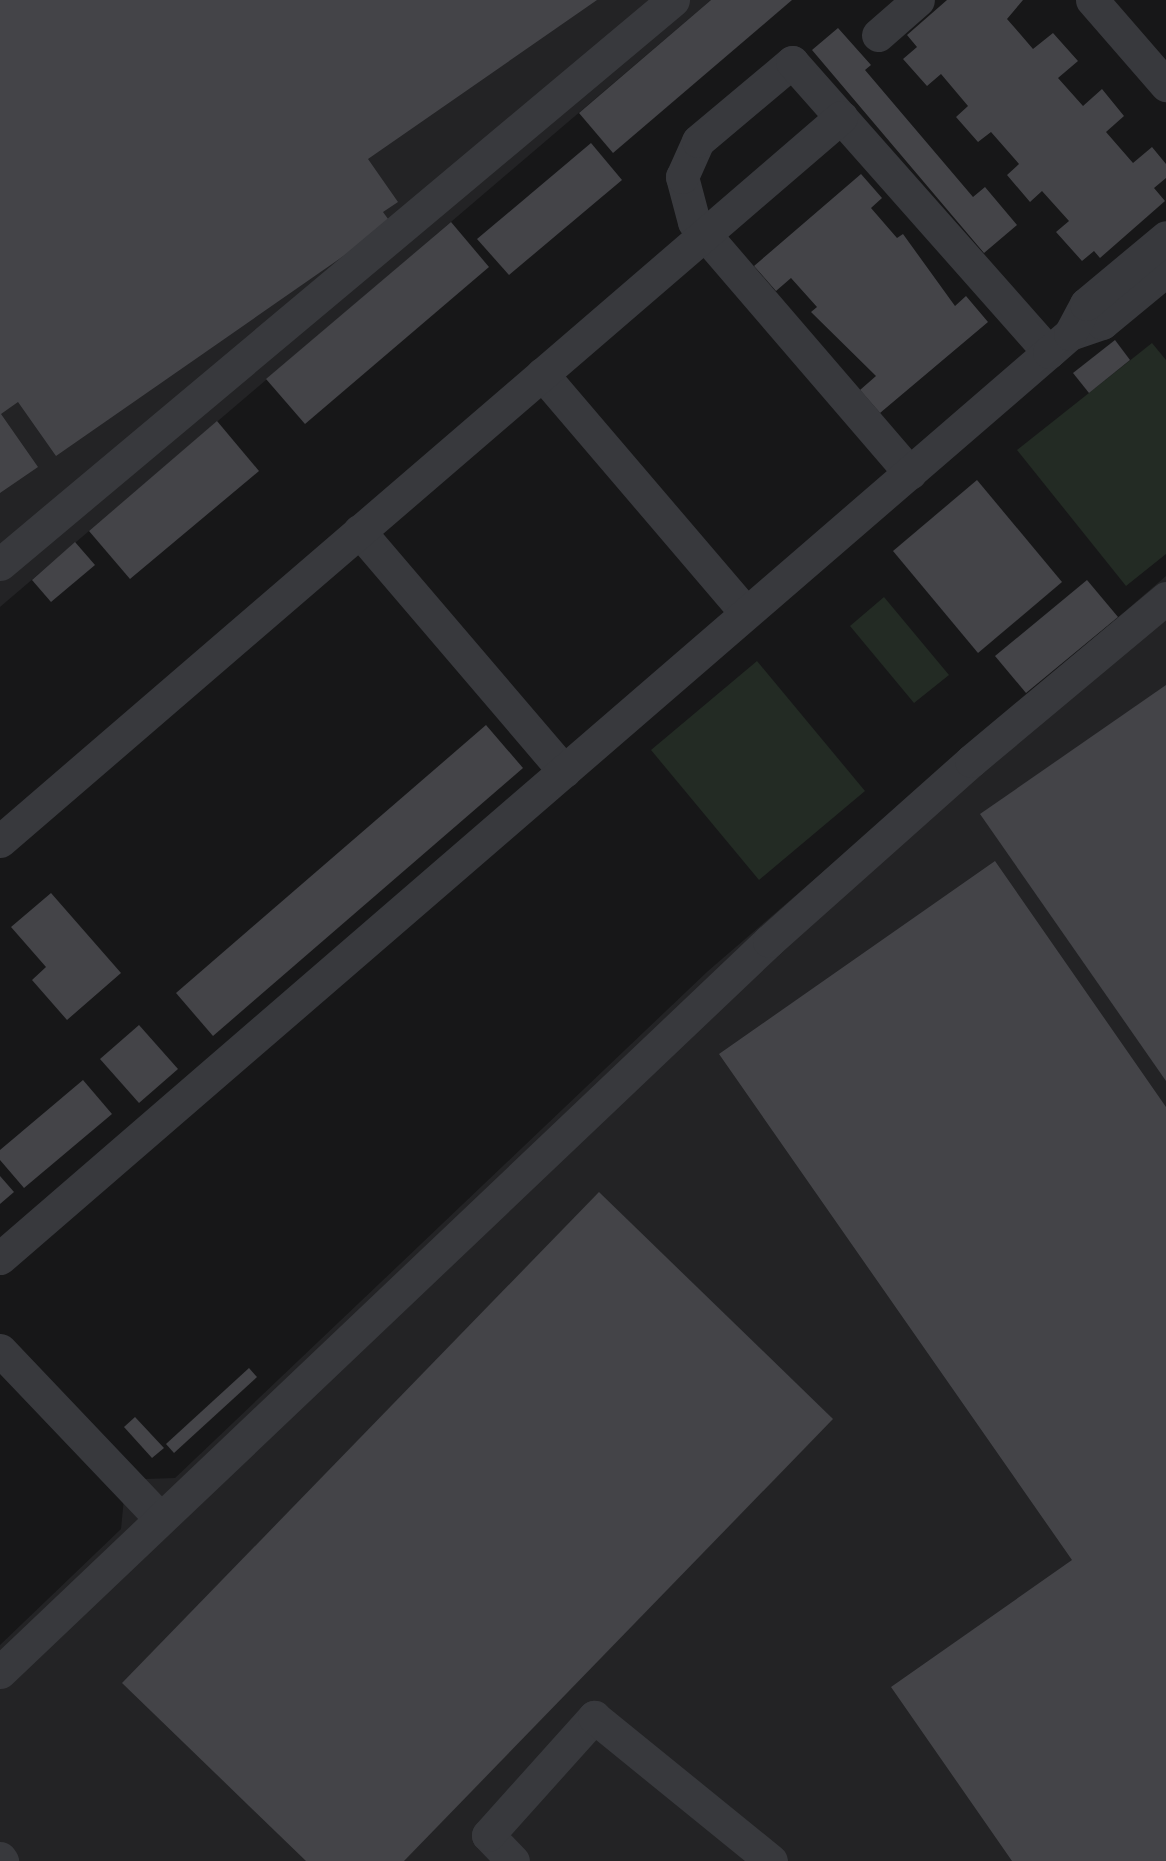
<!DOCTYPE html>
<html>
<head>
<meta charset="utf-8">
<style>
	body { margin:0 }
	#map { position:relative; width:1166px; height:1861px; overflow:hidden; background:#171718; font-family:"Alegreya Sans",sans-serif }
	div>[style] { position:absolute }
	.built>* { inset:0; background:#232325 }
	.green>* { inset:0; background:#232b24 }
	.building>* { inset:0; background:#444448 }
	.minor>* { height:33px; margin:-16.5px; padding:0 16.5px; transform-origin:16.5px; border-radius:16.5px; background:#38393d }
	span { translate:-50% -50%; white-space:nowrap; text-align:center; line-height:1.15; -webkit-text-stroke:4.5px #121213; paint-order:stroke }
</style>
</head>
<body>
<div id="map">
	<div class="built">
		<div style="clip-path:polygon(0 0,711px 0,0 607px)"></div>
		<div style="clip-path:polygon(1166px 576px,1166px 1861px,0 1861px,0 1645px,121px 1529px,124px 1498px,145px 1479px,175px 1478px,708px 971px)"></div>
	</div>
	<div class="green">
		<div style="clip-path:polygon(1152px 343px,1166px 360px,1166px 554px,1126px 586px,1017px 450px)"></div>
		<div style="clip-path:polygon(884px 597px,949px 675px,914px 703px,850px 626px)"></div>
		<div style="clip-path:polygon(757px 661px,865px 791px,759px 880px,651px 750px)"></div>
	</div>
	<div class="building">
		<div style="clip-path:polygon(0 0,597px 0,368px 159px,398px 202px,383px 212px,391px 223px,56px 456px,18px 402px,1px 414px,38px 467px,0 493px)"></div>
		<div style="clip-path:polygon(711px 0,792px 0,613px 153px,579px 113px)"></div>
		<div style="clip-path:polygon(947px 0,1023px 0,1007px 19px,1021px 35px,1033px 49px,1053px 33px,1078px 61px,1058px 78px,1083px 106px,1102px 89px,1124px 116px,1106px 132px,1133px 163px,1152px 147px,1166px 164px,1166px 178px,1154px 188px,1165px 201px,1100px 258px,1094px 251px,1082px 261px,1056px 232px,1069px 221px,1042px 191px,1030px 202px,1007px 175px,1019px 164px,991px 132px,978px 142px,956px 117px,968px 106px,941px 74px,927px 86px,903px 59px,917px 47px,907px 35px)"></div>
		<div style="clip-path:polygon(838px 28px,871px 65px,865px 70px,973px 197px,985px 187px,1017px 225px,984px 253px,812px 50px)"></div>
		<div style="clip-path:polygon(591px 143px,622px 180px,509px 275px,477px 239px)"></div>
		<div style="clip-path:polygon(861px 174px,882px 198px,871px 208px,897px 238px,903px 234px,955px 306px,966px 296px,988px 322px,880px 413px,860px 390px,876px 376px,811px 312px,817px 307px,791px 278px,776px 291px,754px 266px)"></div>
		<div style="clip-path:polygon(451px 222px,489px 267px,305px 424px,266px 379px)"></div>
		<div style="clip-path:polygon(1115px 340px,1130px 360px,1089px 393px,1073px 373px)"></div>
		<div style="clip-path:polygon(217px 421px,259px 471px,130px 579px,89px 531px)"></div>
		<div style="clip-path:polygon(977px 480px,1062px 582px,978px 653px,893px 551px)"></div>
		<div style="clip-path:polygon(75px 542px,95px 565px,51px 602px,32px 580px)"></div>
		<div style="clip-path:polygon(1087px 580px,1118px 617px,1026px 693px,995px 656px)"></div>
		<div style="clip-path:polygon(1166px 685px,1166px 1081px,980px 814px)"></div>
		<div style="clip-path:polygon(486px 725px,523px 768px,213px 1036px,176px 993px)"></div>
		<div style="clip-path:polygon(995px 861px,1166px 1107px,1166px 1861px,1012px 1861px,891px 1687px,1072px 1560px,719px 1054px)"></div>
		<div style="clip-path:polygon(51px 893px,121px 973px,67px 1020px,32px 980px,46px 967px,11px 927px)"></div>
		<div style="clip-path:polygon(139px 1025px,178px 1069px,139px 1103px,100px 1059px)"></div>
		<div style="clip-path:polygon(83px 1080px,112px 1114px,24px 1188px,0 1160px,0 1150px)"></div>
		<div style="clip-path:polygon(0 1176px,14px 1192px,0 1204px)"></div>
		<div style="clip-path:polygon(599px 1192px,833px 1419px,404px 1861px,306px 1861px,122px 1683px)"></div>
		<div style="clip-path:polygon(249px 1368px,257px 1377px,174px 1453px,166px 1444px)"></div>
		<div style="clip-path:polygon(135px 1417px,164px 1448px,152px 1458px,124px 1427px)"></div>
	</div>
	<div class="minor">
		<div style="left:1092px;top:0;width:113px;rotate:49deg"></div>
		<div style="left:878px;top:35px;width:53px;rotate:-41.2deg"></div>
		<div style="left:1070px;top:334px;width:34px;rotate:-19deg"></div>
		<div style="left:1102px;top:323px;width:83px;rotate:-39.6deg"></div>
		<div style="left:542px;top:374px;width:314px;rotate:49.5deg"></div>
		<div style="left:910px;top:473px;width:331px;rotate:-130.7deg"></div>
		<div style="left:694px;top:222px;width:47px;rotate:-104.9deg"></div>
		<div style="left:682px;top:177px;width:39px;rotate:-66deg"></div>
		<div style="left:698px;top:141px;width:123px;rotate:-40deg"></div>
		<div style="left:792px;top:62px;width:387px;rotate:48.5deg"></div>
		<div style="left:359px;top:531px;width:316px;rotate:49.5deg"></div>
		<div style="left:0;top:564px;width:878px;rotate:-39.96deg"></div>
		<div style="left:0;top:841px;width:1110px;rotate:-40.72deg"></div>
		<div style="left:0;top:1258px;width:1386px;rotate:-40.82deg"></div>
		<div style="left:1049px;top:352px;width:28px;rotate:-41deg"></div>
		<div style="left:1070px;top:334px;width:34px;rotate:-62deg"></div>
		<div style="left:1086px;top:304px;width:104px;rotate:-39.9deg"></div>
		<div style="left:0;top:1350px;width:232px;rotate:46.4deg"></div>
		<div style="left:0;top:1672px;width:1061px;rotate:-43.55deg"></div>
		<div style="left:769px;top:941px;width:271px;rotate:-41.7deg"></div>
		<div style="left:971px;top:761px;width:254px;rotate:-39.9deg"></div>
		<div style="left:0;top:1858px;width:4px;rotate:56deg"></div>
		<div style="left:513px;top:1861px;width:36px;rotate:-134deg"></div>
		<div style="left:488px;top:1835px;width:159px;rotate:-48.1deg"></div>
		<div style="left:594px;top:1717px;width:228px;rotate:39.1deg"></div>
	</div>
</div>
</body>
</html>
